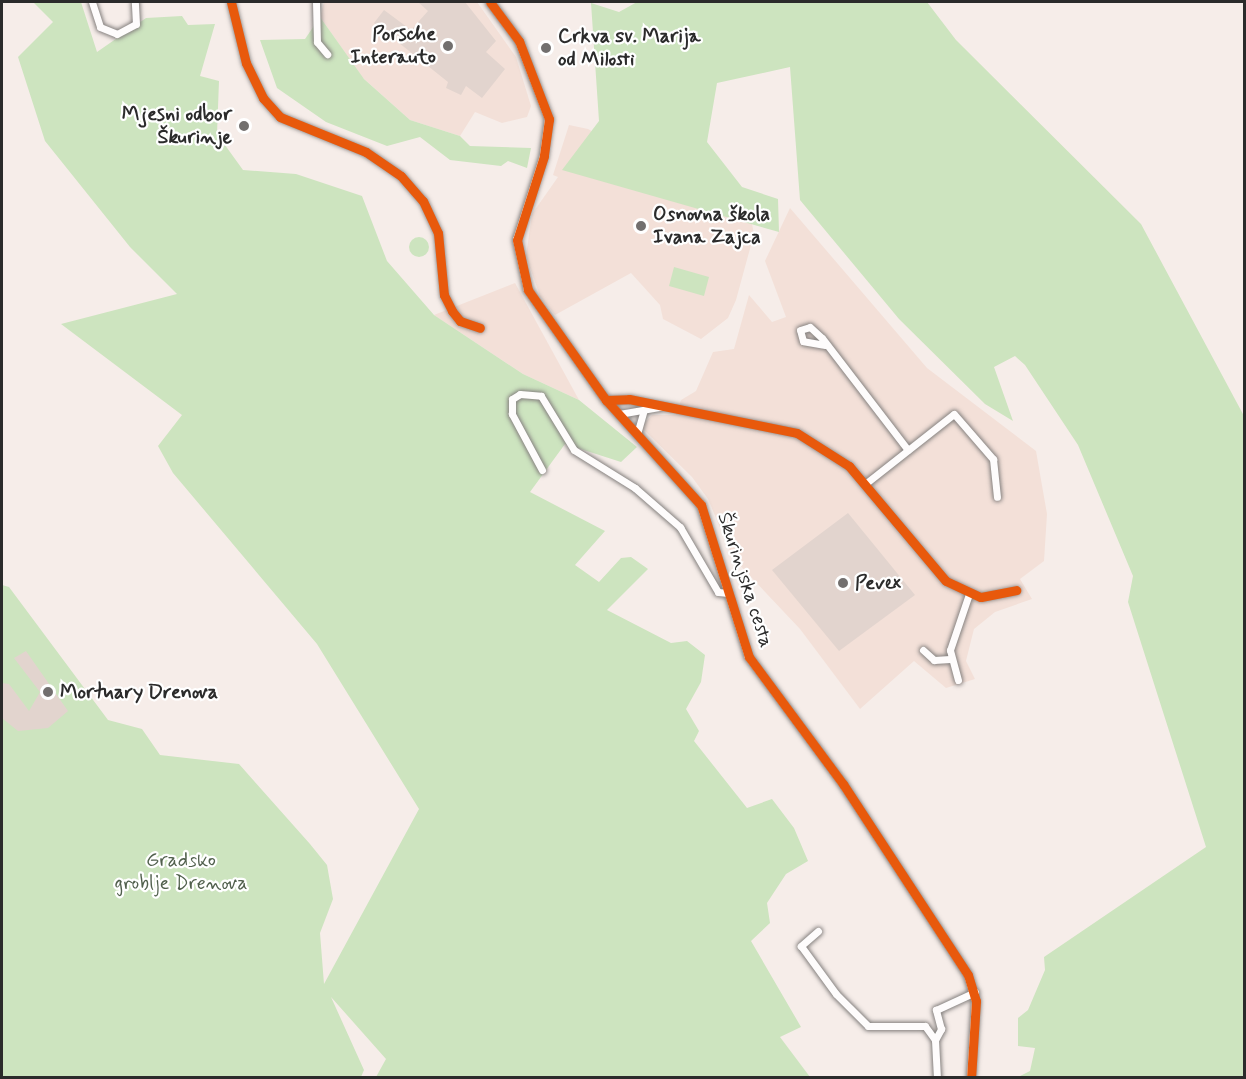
<!DOCTYPE html>
<html>
<head>
<meta charset="utf-8">
<style>
	body { margin:0 }
	#map { position:relative; width:1246px; height:1079px; overflow:hidden; background:#f6ede9; font-family:Mynerve,sans-serif }
	div>[style] { position:absolute }
	.built>* { inset:0; background:#f3e0d8 }
	.green>* { inset:0; background:#cde4bf }
	.round { border-radius:50% }
	.building>* { inset:0; background:#e2d4ce }
	.roads { filter:drop-shadow(0 0 2px #868280) drop-shadow(0 0 2px #868280) }
	.minor>* { height:7px; margin:-3.5px; padding:0 3.5px; transform-origin:3.5px; border-radius:3.5px; background:#fefcfc }
	.tertiary>* { height:8px; margin:-4px; padding:0 4px; transform-origin:4px; border-radius:4px; background:#fefcfc }
	.cycleway>* { height:9px; margin:-4.5px; padding:0 4.5px; transform-origin:4.5px; border-radius:4.5px; background:#e8590c }
	.dots>* { width:16px; height:16px; translate:-50% -50%; box-sizing:border-box; border:3px solid #fff; border-radius:50% }
	span { translate:-50% -50%; white-space:nowrap; text-align:center; line-height:1.15; -webkit-text-stroke:4.5px #fff; paint-order:stroke }
	.poi-label { font-size:20px; color:#2b2b2b; font-weight:700 }
	.right { translate:-100% -50%; text-align:right }
	.left { translate:0 -50%; text-align:left }
	.street-label { font-size:20px; color:#2b2b2b }
	.park-label { font-size:20px; color:#51604d }
	.frame { position:absolute; inset:0; border:3px solid #2b2b2b; pointer-events:none }
</style>
</head>
<body>
<div id="map">
	<div class="built">
		<div style="clip-path:polygon(324px 2px,477px 2px,516px 57px,531px 106px,527px 117px,502px 123px,475px 112px,460px 136px,410px 120px,363px 78px,320px 17px)"></div>
		<div style="clip-path:polygon(569px 125px,588px 129px,751px 219px,754px 234px,736px 300px,728px 318px,701px 339px,663px 319px,660px 305px,631px 273px,555px 315px,540px 296px,526px 256px,532px 214px,558px 177px,553px 175px)"></div>
		<div style="clip-path:polygon(790px 208px,927px 368px,1036px 451px,1047px 514px,1044px 561px,1020px 579px,1032px 599px,995px 612px,974px 629px,966px 661px,975px 679px,946px 688px,914px 661px,860px 709px,800px 629px,733px 558px,708px 499px,692px 477px,641px 427px,652px 415px,676px 415px,681px 400px,696px 391px,713px 352px,734px 349px,749px 295px,772px 322px,786px 317px,765px 261px)"></div>
		<div style="clip-path:polygon(515px 283px,579px 400px,523px 374px,434px 315px)"></div>
	</div>
	<div class="green">
		<div style="clip-path:polygon(33px 2px,81px 2px,97px 52px,146px 18px,182px 16px,188px 25px,215px 24px,200px 76px,219px 81px,217px 134px,243px 170px,296px 174px,362px 196px,387px 261px,434px 315px,523px 374px,579px 400px,637px 447px,621px 462px,565px 444px,530px 492px,605px 531px,575px 565px,599px 582px,621px 558px,631px 557px,648px 569px,607px 610px,671px 643px,687px 641px,705px 655px,701px 682px,686px 709px,699px 731px,694px 741px,747px 808px,772px 799px,794px 828px,808px 861px,786px 874px,767px 903px,770px 923px,751px 941px,801px 1027px,780px 1037px,810px 1077px,376px 1077px,386px 1059px,331px 997px,364px 1070px,361px 1077px,2px 1077px,2px 585px,9px 587px,108px 720px,142px 729px,160px 755px,239px 764px,310px 844px,327px 865px,333px 899px,320px 933px,324px 984px,419px 809px,317px 644px,173px 473px,158px 446px,182px 415px,61px 324px,177px 294px,130px 247px,45px 141px,18px 57px,53px 22px)"></div>
		<div style="clip-path:polygon(637px 2px,927px 2px,956px 40px,1141px 224px,1244px 416px,1244px 1077px,1018px 1077px,1030px 1071px,1035px 1048px,1018px 1046px,1018px 1018px,1028px 1010px,1045px 970px,1044px 957px,1206px 847px,1128px 602px,1133px 576px,1078px 445px,1025px 365px,1015px 356px,994px 367px,1013px 421px,985px 404px,899px 319px,800px 200px,790px 67px,717px 83px,707px 142px,742px 187px,778px 199px,779px 232px,562px 170px,599px 121px,591px 3px,619px 12px)"></div>
		<div style="clip-path:polygon(320px 17px,364px 79px,410px 120px,460px 136px,470px 146px,531px 148px,527px 168px,508px 161px,501px 166px,450px 160px,420px 137px,387px 146px,326px 122px,277px 88px,260px 40px,305px 39px)"></div>
		<div class="round" style="left:409px;top:237px;width:20px;height:20px"></div>
		<div style="clip-path:polygon(674px 267px,709px 277px,704px 296px,669px 286px)"></div>
	</div>
	<div class="building">
		<div style="clip-path:polygon(418px 2px,465px 2px,496px 41px,486px 52px,505px 69px,482px 98px,466px 86px,461px 95px,446px 88px,448px 82px,374px 23px,384px 10px,411px 30px,428px 11px)"></div>
		<div style="clip-path:polygon(848px 513px,915px 595px,839px 651px,772px 570px)"></div>
		<div style="clip-path:polygon(26px 651px,68px 711px,48px 728px,18px 731px,2px 718px,2px 683px,9px 684px,29px 711px,40px 692px,14px 658px)"></div>
	</div>
	<div class="roads">
		<div class="minor">
			<div style="left:92px;top:2px;width:26px;rotate:72deg"></div>
			<div style="left:100px;top:27px;width:18px;rotate:22deg"></div>
			<div style="left:117px;top:34px;width:21px;rotate:-28deg"></div>
			<div style="left:136px;top:24px;width:22px;rotate:-93deg"></div>
			<div style="left:231px;top:2px;width:63px;rotate:76.2deg"></div>
			<div style="left:246px;top:63px;width:39px;rotate:64deg"></div>
			<div style="left:263px;top:98px;width:25px;rotate:48deg"></div>
			<div style="left:280px;top:117px;width:93px;rotate:22.1deg"></div>
			<div style="left:366px;top:152px;width:42px;rotate:34.4deg"></div>
			<div style="left:401px;top:176px;width:33px;rotate:49deg"></div>
			<div style="left:423px;top:201px;width:35px;rotate:65deg"></div>
			<div style="left:438px;top:233px;width:62px;rotate:84.5deg"></div>
			<div style="left:444px;top:295px;width:18px;rotate:63deg"></div>
			<div style="left:452px;top:311px;width:13px;rotate:51deg"></div>
			<div style="left:460px;top:321px;width:21px;rotate:19deg"></div>
			<div style="left:316px;top:2px;width:40px;rotate:88.6deg"></div>
			<div style="left:317px;top:42px;width:16px;rotate:50deg"></div>
			<div style="left:825px;top:345px;width:22px;rotate:-170deg"></div>
			<div style="left:803px;top:341px;width:11px;rotate:-105deg"></div>
			<div style="left:800px;top:330px;width:10px;rotate:-17deg"></div>
			<div style="left:810px;top:327px;width:16px;rotate:43deg"></div>
			<div style="left:822px;top:338px;width:141px;rotate:52.5deg"></div>
			<div style="left:606px;top:400px;width:23px;rotate:-2deg"></div>
			<div style="left:629px;top:399px;width:171px;rotate:11.4deg"></div>
			<div style="left:797px;top:433px;width:62px;rotate:32.4deg"></div>
			<div style="left:849px;top:466px;width:150px;rotate:49.9deg"></div>
			<div style="left:946px;top:581px;width:38px;rotate:25deg"></div>
			<div style="left:981px;top:597px;width:36px;rotate:-11deg"></div>
			<div style="left:619px;top:414px;width:42px;rotate:-9.7deg"></div>
			<div style="left:637px;top:434px;width:22px;rotate:-74deg"></div>
			<div style="left:542px;top:470px;width:64px;rotate:-118.2deg"></div>
			<div style="left:512px;top:414px;width:15px;rotate:-90deg"></div>
			<div style="left:512px;top:399px;width:9px;rotate:-32deg"></div>
			<div style="left:520px;top:394px;width:21px;rotate:5deg"></div>
			<div style="left:541px;top:396px;width:63px;rotate:58.6deg"></div>
			<div style="left:574px;top:450px;width:72px;rotate:31.9deg"></div>
			<div style="left:635px;top:488px;width:60px;rotate:40.9deg"></div>
			<div style="left:680px;top:527px;width:75px;rotate:59.7deg"></div>
			<div style="left:718px;top:592px;width:10px;rotate:6deg"></div>
			<div style="left:865px;top:484px;width:113px;rotate:-38.2deg"></div>
			<div style="left:954px;top:414px;width:60px;rotate:49.1deg"></div>
			<div style="left:993px;top:459px;width:38px;rotate:84deg"></div>
			<div style="left:923px;top:650px;width:15px;rotate:42deg"></div>
			<div style="left:934px;top:660px;width:16px;rotate:-4deg"></div>
			<div style="left:958px;top:680px;width:31px;rotate:-105deg"></div>
			<div style="left:950px;top:650px;width:59px;rotate:-71.3deg"></div>
			<div style="left:818px;top:931px;width:23px;rotate:139deg"></div>
			<div style="left:801px;top:946px;width:59px;rotate:53.9deg"></div>
			<div style="left:836px;top:994px;width:45px;rotate:45deg"></div>
			<div style="left:868px;top:1026px;width:57px"></div>
			<div style="left:925px;top:1026px;width:17px;rotate:54deg"></div>
			<div style="left:935px;top:1040px;width:38px;rotate:87deg"></div>
			<div style="left:935px;top:1040px;width:13px;rotate:-61deg"></div>
			<div style="left:941px;top:1029px;width:20px;rotate:-105deg"></div>
			<div style="left:936px;top:1010px;width:43px;rotate:-24.8deg"></div>
		</div>
		<div class="tertiary">
			<div style="left:490px;top:2px;width:49px;rotate:53.4deg"></div>
			<div style="left:519px;top:41px;width:84px;rotate:69deg"></div>
			<div style="left:549px;top:119px;width:37px;rotate:98deg"></div>
			<div style="left:544px;top:156px;width:88px;rotate:107.8deg"></div>
			<div style="left:517px;top:240px;width:51px;rotate:77.6deg"></div>
			<div style="left:528px;top:290px;width:135px;rotate:54.7deg"></div>
			<div style="left:606px;top:400px;width:142px;rotate:47.9deg"></div>
			<div style="left:701px;top:505px;width:159px;rotate:72.5deg"></div>
			<div style="left:749px;top:657px;width:158px;rotate:53.5deg"></div>
			<div style="left:843px;top:784px;width:228px;rotate:56.8deg"></div>
			<div style="left:968px;top:975px;width:27px;rotate:73deg"></div>
			<div style="left:976px;top:1001px;width:77px;rotate:93.7deg"></div>
		</div>
	</div>
	<div class="cycleway">
		<div style="left:231px;top:2px;width:63px;rotate:76.2deg"></div>
		<div style="left:246px;top:63px;width:39px;rotate:64deg"></div>
		<div style="left:263px;top:98px;width:25px;rotate:48deg"></div>
		<div style="left:280px;top:117px;width:93px;rotate:22.1deg"></div>
		<div style="left:366px;top:152px;width:42px;rotate:34.4deg"></div>
		<div style="left:401px;top:176px;width:33px;rotate:49deg"></div>
		<div style="left:423px;top:201px;width:35px;rotate:65deg"></div>
		<div style="left:438px;top:233px;width:62px;rotate:84.5deg"></div>
		<div style="left:444px;top:295px;width:18px;rotate:63deg"></div>
		<div style="left:452px;top:311px;width:13px;rotate:51deg"></div>
		<div style="left:460px;top:321px;width:21px;rotate:19deg"></div>
		<div style="left:490px;top:2px;width:49px;rotate:53.4deg"></div>
		<div style="left:519px;top:41px;width:84px;rotate:69deg"></div>
		<div style="left:549px;top:119px;width:37px;rotate:98deg"></div>
		<div style="left:544px;top:156px;width:88px;rotate:107.8deg"></div>
		<div style="left:517px;top:240px;width:51px;rotate:77.6deg"></div>
		<div style="left:528px;top:290px;width:135px;rotate:54.7deg"></div>
		<div style="left:606px;top:400px;width:142px;rotate:47.9deg"></div>
		<div style="left:701px;top:505px;width:159px;rotate:72.5deg"></div>
		<div style="left:749px;top:657px;width:158px;rotate:53.5deg"></div>
		<div style="left:843px;top:784px;width:228px;rotate:56.8deg"></div>
		<div style="left:968px;top:975px;width:27px;rotate:73deg"></div>
		<div style="left:976px;top:1001px;width:77px;rotate:93.7deg"></div>
		<div style="left:606px;top:400px;width:23px;rotate:-2deg"></div>
		<div style="left:629px;top:399px;width:171px;rotate:11.4deg"></div>
		<div style="left:797px;top:433px;width:62px;rotate:32.4deg"></div>
		<div style="left:849px;top:466px;width:150px;rotate:49.9deg"></div>
		<div style="left:946px;top:581px;width:38px;rotate:25deg"></div>
		<div style="left:981px;top:597px;width:36px;rotate:-11deg"></div>
	</div>
	<div class="dots">
		<div style="left:448px;top:46px;background:#726f6e"></div>
		<div style="left:546px;top:48px;background:#726f6e"></div>
		<div style="left:244px;top:126px;background:#726f6e"></div>
		<div style="left:641px;top:226px;background:#726f6e"></div>
		<div style="left:843px;top:583px;background:#726f6e"></div>
		<div style="left:48px;top:692px;background:#726f6e"></div>
	</div>
	<div class="poi-label">
		<span class="right" style="left:436px;top:46px">Porsche<br>Interauto</span>
		<span class="left" style="left:558px;top:48px">Crkva sv. Marija<br>od Milosti</span>
		<span class="right" style="left:232px;top:126px">Mjesni odbor<br>Škurinje</span>
		<span class="left" style="left:653px;top:226px">Osnovna škola<br>Ivana Zajca</span>
		<span class="left" style="left:855px;top:583px">Pevex</span>
		<span class="left" style="left:60px;top:692px">Mortuary Drenova</span>
	</div>
	<div class="street-label">
		<span style="left:745px;top:580px;rotate:72deg">Škurinjska cesta</span>
	</div>
	<div class="park-label">
		<span style="left:181px;top:872px">Gradsko<br>groblje Drenova</span>
	</div>
	<div class="frame"></div>
</div>
</body>
</html>
